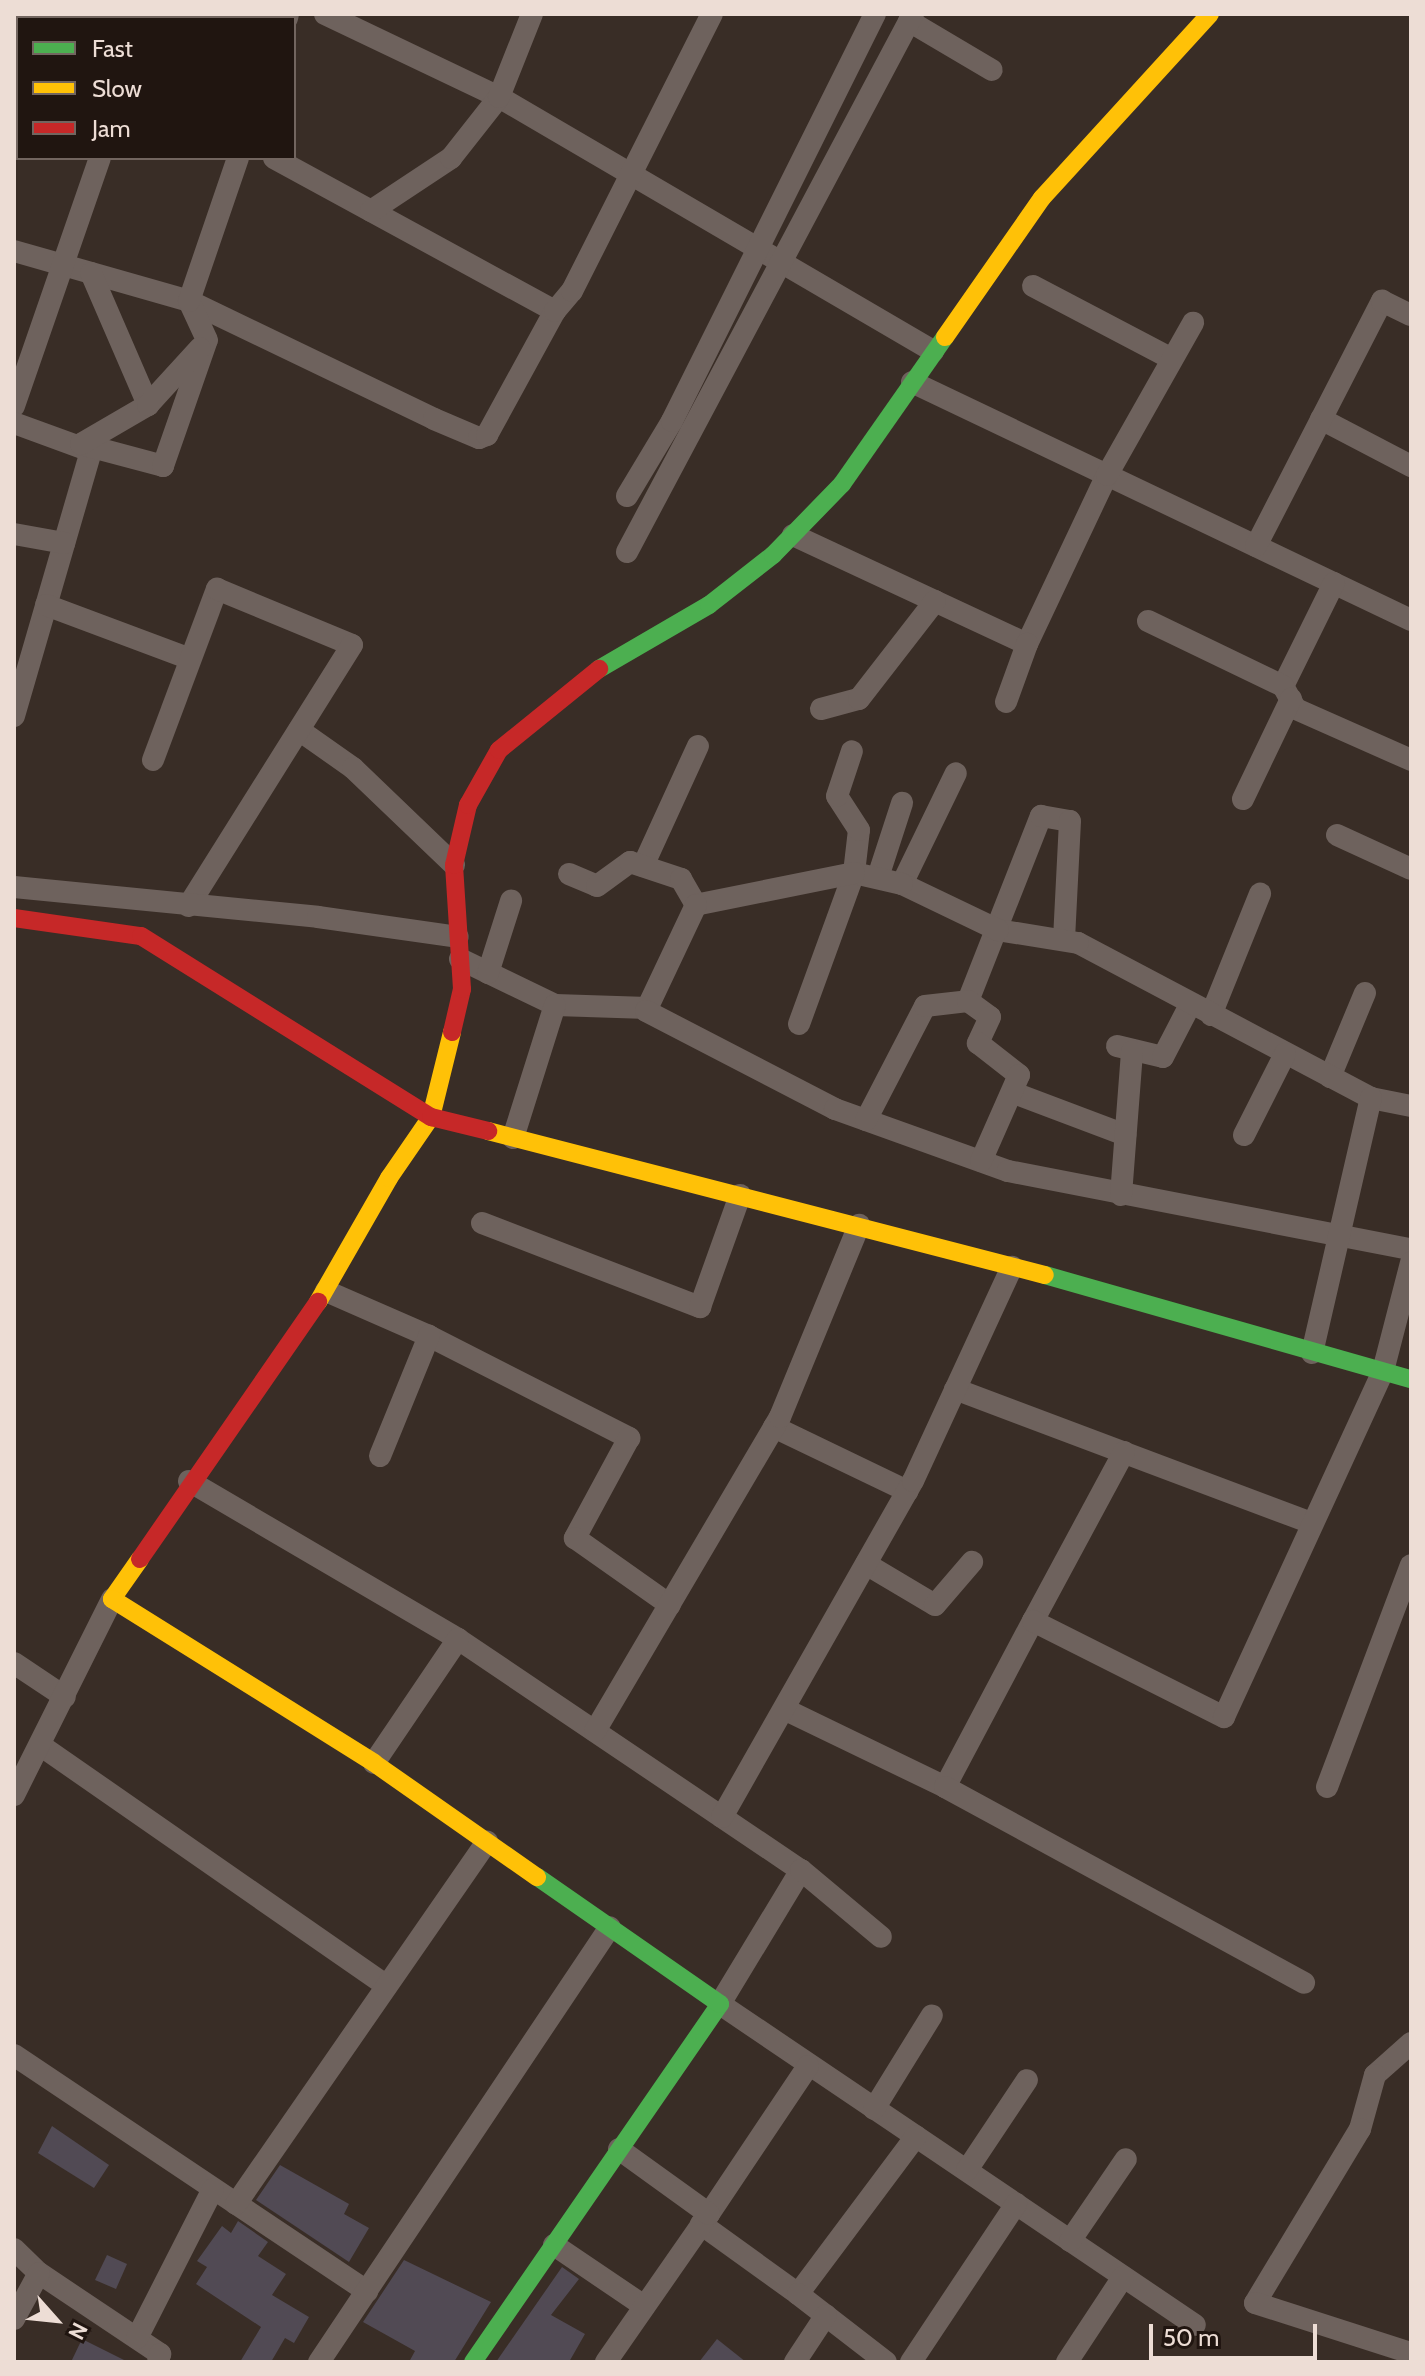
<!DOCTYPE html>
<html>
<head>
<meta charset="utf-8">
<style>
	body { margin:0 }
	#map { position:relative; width:1425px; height:2376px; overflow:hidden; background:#392d26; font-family:Cabin,sans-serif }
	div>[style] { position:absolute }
	.building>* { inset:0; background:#514a54 }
	.street>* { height:22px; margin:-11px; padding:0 11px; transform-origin:11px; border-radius:11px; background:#6e625d }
	.fast>* { height:18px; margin:-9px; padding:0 9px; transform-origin:9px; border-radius:9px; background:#4caf50 }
	.slow>* { height:18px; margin:-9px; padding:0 9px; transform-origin:9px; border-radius:9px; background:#ffc107 }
	.jam>* { height:18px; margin:-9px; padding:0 9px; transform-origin:9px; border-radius:9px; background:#c62828 }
	span { translate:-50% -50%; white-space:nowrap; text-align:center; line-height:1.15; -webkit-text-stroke:6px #201510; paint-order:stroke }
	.frame { position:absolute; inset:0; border:16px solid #edddd5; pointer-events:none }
	.legend { position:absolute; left:16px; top:16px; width:280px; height:144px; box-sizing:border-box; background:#201510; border:2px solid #72655f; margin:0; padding:10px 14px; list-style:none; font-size:24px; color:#edddd5 }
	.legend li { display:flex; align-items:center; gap:16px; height:40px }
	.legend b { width:40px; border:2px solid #72655f }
	.north { position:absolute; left:16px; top:2280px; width:80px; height:80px; -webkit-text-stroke:6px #201510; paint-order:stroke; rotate:117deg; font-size:22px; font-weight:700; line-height:32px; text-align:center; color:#edddd5 }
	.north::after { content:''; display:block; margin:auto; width:28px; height:36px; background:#edddd5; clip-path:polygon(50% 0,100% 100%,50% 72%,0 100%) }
	.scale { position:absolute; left:1149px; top:2324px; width:168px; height:36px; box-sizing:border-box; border:4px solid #edddd5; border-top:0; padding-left:10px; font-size:24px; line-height:28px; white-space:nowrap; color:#edddd5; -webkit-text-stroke:6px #201510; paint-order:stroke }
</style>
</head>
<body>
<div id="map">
	<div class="building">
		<div style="clip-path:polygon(52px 2126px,109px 2165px,94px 2188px,38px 2153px)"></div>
		<div style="clip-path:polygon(280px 2165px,349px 2204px,344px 2214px,369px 2228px,349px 2262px,256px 2200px)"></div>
		<div style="clip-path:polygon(238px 2221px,268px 2242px,258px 2256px,286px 2274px,272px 2295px,309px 2317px,294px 2343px,285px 2338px,271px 2362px,240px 2362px,261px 2327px,196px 2284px,207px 2267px,197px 2261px,222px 2226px,231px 2233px)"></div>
		<div style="clip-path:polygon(107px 2255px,127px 2264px,116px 2289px,95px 2280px)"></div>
		<div style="clip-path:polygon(404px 2260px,491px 2302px,454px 2362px,409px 2362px,415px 2351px,363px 2322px)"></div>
		<div style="clip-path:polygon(562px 2267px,579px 2279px,551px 2315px,585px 2334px,569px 2362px,496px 2362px)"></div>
		<div style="clip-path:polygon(82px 2339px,128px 2362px,71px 2362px)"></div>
		<div style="clip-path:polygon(717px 2339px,746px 2362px,699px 2362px)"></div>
	</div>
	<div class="street">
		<div style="left:178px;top:14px;width:4px;rotate:90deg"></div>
		<div style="left:325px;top:14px;width:193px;rotate:25.5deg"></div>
		<div style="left:499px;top:97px;width:503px;rotate:30.34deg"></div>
		<div style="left:148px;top:18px;width:4px;rotate:-63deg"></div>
		<div style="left:287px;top:18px;width:4px;rotate:-76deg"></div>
		<div style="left:909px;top:21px;width:96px;rotate:30.6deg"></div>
		<div style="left:274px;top:158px;width:320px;rotate:28.6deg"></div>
		<div style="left:371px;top:211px;width:96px;rotate:-33.5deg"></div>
		<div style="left:451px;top:158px;width:78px;rotate:-51.8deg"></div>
		<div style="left:499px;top:97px;width:89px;rotate:-68.3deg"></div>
		<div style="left:14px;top:251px;width:182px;rotate:15.9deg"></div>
		<div style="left:189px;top:301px;width:272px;rotate:25.7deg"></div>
		<div style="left:434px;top:419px;width:49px;rotate:22.9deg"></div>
		<div style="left:479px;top:438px;width:9px;rotate:-21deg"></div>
		<div style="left:487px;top:435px;width:141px;rotate:-61.3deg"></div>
		<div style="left:555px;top:311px;width:26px;rotate:-50deg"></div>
		<div style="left:572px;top:291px;width:310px;rotate:-63.2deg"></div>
		<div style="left:91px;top:273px;width:144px;rotate:66.6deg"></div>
		<div style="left:1033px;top:286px;width:157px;rotate:27.7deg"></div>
		<div style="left:912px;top:382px;width:553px;rotate:25.5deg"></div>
		<div style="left:14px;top:406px;width:262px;rotate:-70.9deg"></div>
		<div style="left:1321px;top:419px;width:102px;rotate:27.6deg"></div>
		<div style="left:14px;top:423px;width:82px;rotate:20deg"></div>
		<div style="left:91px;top:451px;width:276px;rotate:106.2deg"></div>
		<div style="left:81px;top:444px;width:85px;rotate:15deg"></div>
		<div style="left:163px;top:466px;width:133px;rotate:-70.8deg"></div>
		<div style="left:207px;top:340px;width:43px;rotate:-114.8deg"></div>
		<div style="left:189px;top:301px;width:151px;rotate:-71.1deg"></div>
		<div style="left:81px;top:444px;width:78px;rotate:-30.2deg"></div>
		<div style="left:148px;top:405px;width:77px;rotate:-47.6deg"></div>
		<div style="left:627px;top:496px;width:87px;rotate:-59deg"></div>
		<div style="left:672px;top:421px;width:455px;rotate:-63.5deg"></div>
		<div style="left:14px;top:534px;width:51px;rotate:10.2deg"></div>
		<div style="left:793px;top:535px;width:258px;rotate:25deg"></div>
		<div style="left:1027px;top:644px;width:187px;rotate:-64.7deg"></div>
		<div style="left:1107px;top:475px;width:175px;rotate:-60.5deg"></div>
		<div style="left:1256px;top:546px;width:276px;rotate:-62.8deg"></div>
		<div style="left:1382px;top:301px;width:32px;rotate:26deg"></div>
		<div style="left:627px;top:552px;width:609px;rotate:-62deg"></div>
		<div style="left:1334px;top:583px;width:115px;rotate:116.3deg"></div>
		<div style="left:1283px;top:686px;width:26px;rotate:61deg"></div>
		<div style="left:1296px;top:709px;width:126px;rotate:23.9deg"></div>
		<div style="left:46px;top:605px;width:152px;rotate:20.5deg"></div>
		<div style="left:1148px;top:621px;width:150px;rotate:25.7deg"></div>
		<div style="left:1006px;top:702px;width:62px;rotate:-70.1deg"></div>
		<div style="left:821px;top:709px;width:39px;rotate:-15deg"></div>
		<div style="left:859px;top:699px;width:124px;rotate:-52.2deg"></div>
		<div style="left:299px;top:730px;width:66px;rotate:35.1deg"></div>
		<div style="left:353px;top:768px;width:140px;rotate:43.8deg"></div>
		<div style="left:153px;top:760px;width:183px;rotate:-69.5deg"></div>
		<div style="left:217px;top:589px;width:146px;rotate:22.5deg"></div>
		<div style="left:352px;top:645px;width:308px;rotate:122.1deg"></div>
		<div style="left:1243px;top:799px;width:111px;rotate:-64.4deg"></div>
		<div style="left:1337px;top:835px;width:81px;rotate:24.7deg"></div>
		<div style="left:643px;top:866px;width:132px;rotate:-65.4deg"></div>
		<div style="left:569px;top:874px;width:30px;rotate:23deg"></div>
		<div style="left:597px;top:886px;width:41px;rotate:-36deg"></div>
		<div style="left:630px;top:862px;width:54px;rotate:18.4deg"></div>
		<div style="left:681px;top:879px;width:30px;rotate:60deg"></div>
		<div style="left:878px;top:877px;width:78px;rotate:-72deg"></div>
		<div style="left:902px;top:884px;width:123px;rotate:-64.1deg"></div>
		<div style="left:14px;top:887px;width:305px;rotate:5.6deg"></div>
		<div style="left:318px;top:917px;width:141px;rotate:8.1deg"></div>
		<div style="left:460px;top:959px;width:106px;rotate:25.8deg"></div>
		<div style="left:555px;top:1005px;width:93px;rotate:1.8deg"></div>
		<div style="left:488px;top:973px;width:76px;rotate:-72.3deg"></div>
		<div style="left:968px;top:1001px;width:199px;rotate:-68.5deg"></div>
		<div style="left:1041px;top:816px;width:29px;rotate:10deg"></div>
		<div style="left:1070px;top:821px;width:119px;rotate:92.9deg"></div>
		<div style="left:1211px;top:1015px;width:131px;rotate:-68deg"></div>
		<div style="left:799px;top:1024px;width:161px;rotate:-70deg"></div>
		<div style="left:854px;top:873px;width:43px;rotate:-83.4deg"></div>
		<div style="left:859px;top:830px;width:40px;rotate:-122.9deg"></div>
		<div style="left:837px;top:796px;width:47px;rotate:-71.6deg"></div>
		<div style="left:1117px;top:1046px;width:47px;rotate:13.4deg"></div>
		<div style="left:1163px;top:1057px;width:59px;rotate:-62.6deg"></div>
		<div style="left:1330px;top:1077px;width:91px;rotate:-67.4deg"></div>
		<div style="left:1014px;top:1093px;width:119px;rotate:20.7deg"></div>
		<div style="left:1411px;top:1106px;width:41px;rotate:-168.7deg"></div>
		<div style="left:1371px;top:1098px;width:331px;rotate:-152.1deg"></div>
		<div style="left:1078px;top:943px;width:81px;rotate:-170.8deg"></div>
		<div style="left:998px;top:930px;width:106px;rotate:-154.4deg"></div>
		<div style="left:902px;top:884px;width:49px;rotate:-167.1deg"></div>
		<div style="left:854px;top:873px;width:161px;rotate:168.6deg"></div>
		<div style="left:696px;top:905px;width:117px;rotate:115.3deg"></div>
		<div style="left:646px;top:1011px;width:213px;rotate:27.4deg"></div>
		<div style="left:835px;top:1109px;width:184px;rotate:19.7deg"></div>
		<div style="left:1008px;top:1171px;width:410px;rotate:11deg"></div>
		<div style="left:866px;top:1120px;width:128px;rotate:-62.6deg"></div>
		<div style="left:925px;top:1006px;width:43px;rotate:-6.6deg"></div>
		<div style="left:968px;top:1001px;width:27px;rotate:36deg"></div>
		<div style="left:990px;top:1017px;width:29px;rotate:115deg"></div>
		<div style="left:978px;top:1043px;width:52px;rotate:38deg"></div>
		<div style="left:1019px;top:1075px;width:94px;rotate:113.8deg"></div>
		<div style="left:1244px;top:1135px;width:91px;rotate:-63.2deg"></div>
		<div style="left:513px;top:1138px;width:139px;rotate:-72.5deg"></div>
		<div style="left:1121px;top:1195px;width:144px;rotate:-85.6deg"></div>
		<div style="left:482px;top:1223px;width:234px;rotate:21.1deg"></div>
		<div style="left:700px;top:1307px;width:119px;rotate:-70.3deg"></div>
		<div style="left:326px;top:1291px;width:112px;rotate:23.6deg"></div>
		<div style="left:429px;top:1336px;width:225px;rotate:27deg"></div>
		<div style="left:629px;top:1438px;width:114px;rotate:118.4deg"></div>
		<div style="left:575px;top:1538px;width:116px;rotate:35.2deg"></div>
		<div style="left:1312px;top:1353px;width:262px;rotate:-77deg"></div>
		<div style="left:955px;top:1389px;width:378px;rotate:20.6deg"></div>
		<div style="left:774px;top:1427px;width:148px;rotate:25.7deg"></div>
		<div style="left:380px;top:1456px;width:130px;rotate:-67.8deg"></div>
		<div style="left:189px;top:1481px;width:312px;rotate:30.4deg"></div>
		<div style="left:458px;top:1639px;width:414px;rotate:34deg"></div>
		<div style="left:801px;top:1870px;width:157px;rotate:121.2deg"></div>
		<div style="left:720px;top:2004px;width:573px;rotate:34.05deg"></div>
		<div style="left:866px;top:1564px;width:80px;rotate:30.7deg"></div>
		<div style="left:935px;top:1605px;width:57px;rotate:-49.3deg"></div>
		<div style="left:1033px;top:1621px;width:192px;rotate:-61.7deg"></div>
		<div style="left:14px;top:1663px;width:61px;rotate:33.7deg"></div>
		<div style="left:784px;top:1709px;width:179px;rotate:25.8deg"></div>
		<div style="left:945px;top:1787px;width:188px;rotate:-62.1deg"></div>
		<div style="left:1033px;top:1621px;width:214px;rotate:26.7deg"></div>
		<div style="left:1224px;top:1717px;width:381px;rotate:-65.3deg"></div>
		<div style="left:1383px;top:1371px;width:112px;rotate:-75.5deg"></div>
		<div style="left:595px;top:1731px;width:364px;rotate:-59.5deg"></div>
		<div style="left:780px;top:1417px;width:208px;rotate:-67.6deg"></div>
		<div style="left:40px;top:1745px;width:422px;rotate:34.8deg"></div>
		<div style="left:374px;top:1763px;width:150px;rotate:-55.9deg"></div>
		<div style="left:945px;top:1787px;width:409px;rotate:28.6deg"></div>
		<div style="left:1327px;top:1787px;width:237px;rotate:-69.3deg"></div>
		<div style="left:14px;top:1795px;width:219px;rotate:-63.4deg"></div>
		<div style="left:722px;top:1817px;width:386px;rotate:-60.4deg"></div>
		<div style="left:913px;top:1481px;width:236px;rotate:-65.2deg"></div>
		<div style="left:801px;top:1870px;width:104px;rotate:39.9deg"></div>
		<div style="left:1411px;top:2043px;width:48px;rotate:138.4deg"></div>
		<div style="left:1375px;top:2075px;width:56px;rotate:105.5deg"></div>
		<div style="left:1360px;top:2129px;width:203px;rotate:121.1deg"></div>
		<div style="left:1255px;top:2303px;width:164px;rotate:17.8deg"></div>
		<div style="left:14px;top:2055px;width:425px;rotate:33.8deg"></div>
		<div style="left:874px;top:2109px;width:110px;rotate:-58.3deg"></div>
		<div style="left:967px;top:2170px;width:108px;rotate:-56.3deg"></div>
		<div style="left:236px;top:2204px;width:441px;rotate:-55.3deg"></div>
		<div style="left:709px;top:2214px;width:178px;rotate:-56.2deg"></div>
		<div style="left:701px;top:2224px;width:120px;rotate:35.8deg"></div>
		<div style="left:798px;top:2294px;width:197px;rotate:-53.2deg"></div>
		<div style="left:1070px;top:2241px;width:99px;rotate:-55.7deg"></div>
		<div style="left:554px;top:2245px;width:109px;rotate:34.1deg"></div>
		<div style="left:14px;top:2249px;width:35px;rotate:44deg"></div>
		<div style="left:39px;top:2273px;width:146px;rotate:33.8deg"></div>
		<div style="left:160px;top:2354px;width:8px;rotate:104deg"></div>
		<div style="left:798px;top:2294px;width:111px;rotate:37.7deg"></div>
		<div style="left:14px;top:2319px;width:52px;rotate:-61.5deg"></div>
		<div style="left:137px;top:2338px;width:167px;rotate:-63deg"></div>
		<div style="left:319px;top:2362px;width:523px;rotate:-56.22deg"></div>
		<div style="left:606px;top:2362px;width:180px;rotate:-55.2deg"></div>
		<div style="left:709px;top:2214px;width:111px;rotate:-144.2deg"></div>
		<div style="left:795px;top:2362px;width:56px;rotate:-56.6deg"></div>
		<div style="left:911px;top:2362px;width:190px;rotate:-56.4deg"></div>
		<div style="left:1067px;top:2362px;width:102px;rotate:-56.6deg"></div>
	</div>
	<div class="fast">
		<div style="left:599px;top:669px;width:127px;rotate:-30.2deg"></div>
		<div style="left:709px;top:605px;width:81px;rotate:-38deg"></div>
		<div style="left:773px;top:555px;width:99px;rotate:-45.8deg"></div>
		<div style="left:842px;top:484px;width:179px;rotate:-55deg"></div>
		<div style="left:1045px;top:1275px;width:380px;rotate:15.9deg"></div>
		<div style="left:473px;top:2362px;width:435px;rotate:-55.4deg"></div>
		<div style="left:720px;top:2004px;width:223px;rotate:-145.2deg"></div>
	</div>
	<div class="slow">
		<div style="left:945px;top:337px;width:169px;rotate:-55.1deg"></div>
		<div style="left:1042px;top:198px;width:249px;rotate:-47.6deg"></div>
		<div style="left:488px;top:1131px;width:575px;rotate:14.5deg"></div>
		<div style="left:318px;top:1302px;width:143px;rotate:-60.2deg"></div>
		<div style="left:389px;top:1178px;width:74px;rotate:-55.5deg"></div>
		<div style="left:431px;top:1117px;width:88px;rotate:-76.1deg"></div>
		<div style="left:140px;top:1559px;width:49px;rotate:125deg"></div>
		<div style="left:112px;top:1599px;width:309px;rotate:32deg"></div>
		<div style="left:374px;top:1763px;width:199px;rotate:35deg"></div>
	</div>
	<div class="jam">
		<div style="left:14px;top:918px;width:128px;rotate:8.1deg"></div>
		<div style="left:141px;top:936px;width:342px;rotate:32deg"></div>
		<div style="left:431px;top:1117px;width:59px;rotate:13.8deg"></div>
		<div style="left:452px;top:1032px;width:44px;rotate:-76.9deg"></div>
		<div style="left:462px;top:989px;width:124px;rotate:-93.7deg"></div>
		<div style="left:454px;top:865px;width:62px;rotate:-76.9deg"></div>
		<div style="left:468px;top:805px;width:63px;rotate:-60.6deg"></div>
		<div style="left:499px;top:750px;width:129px;rotate:-39deg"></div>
		<div style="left:140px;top:1559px;width:313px;rotate:-55.3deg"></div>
	</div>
	<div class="frame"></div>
	<ul class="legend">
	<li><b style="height:10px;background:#4caf50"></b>Fast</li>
	<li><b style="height:10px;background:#ffc107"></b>Slow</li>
	<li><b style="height:10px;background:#c62828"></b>Jam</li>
	</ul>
	<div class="north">N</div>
	<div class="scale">50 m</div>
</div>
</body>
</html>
